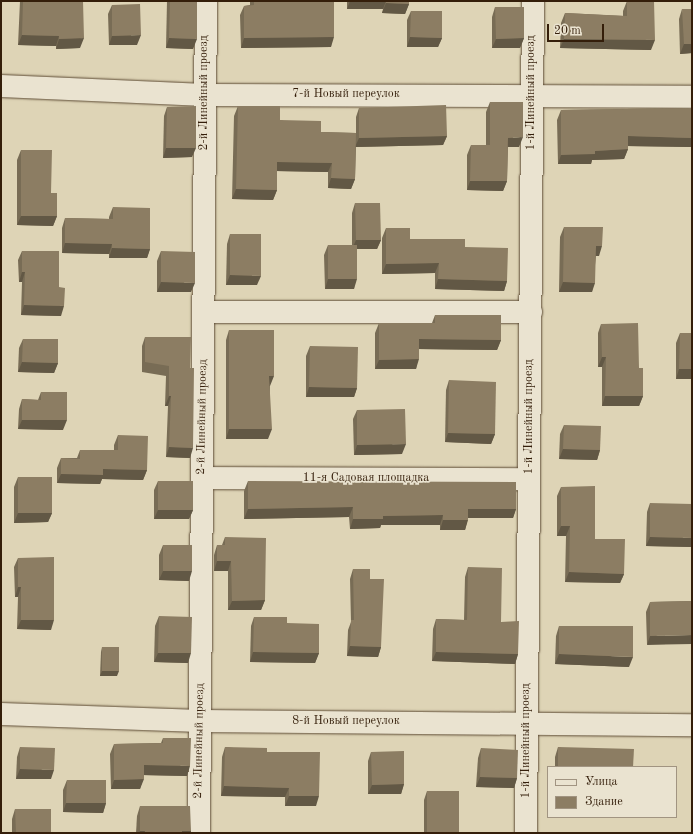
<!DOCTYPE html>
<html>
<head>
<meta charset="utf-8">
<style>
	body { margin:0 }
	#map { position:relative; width:693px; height:834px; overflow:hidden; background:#ded4b6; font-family:"Old Standard TT",serif }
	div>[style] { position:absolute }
	.roads { filter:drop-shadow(0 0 1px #5e4c35) drop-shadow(0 0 1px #5e4c35) }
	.street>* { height:22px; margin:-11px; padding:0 11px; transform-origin:11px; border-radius:11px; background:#eae3d0 }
	.wall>* { inset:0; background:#786c55 }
	.shaded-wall>* { inset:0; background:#625845 }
	.building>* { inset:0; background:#8c7d63 }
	span { translate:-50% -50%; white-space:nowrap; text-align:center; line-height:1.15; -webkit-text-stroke:3.5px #eae3d0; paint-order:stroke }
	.street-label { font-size:12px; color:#341e0a }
	.frame { position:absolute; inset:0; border:2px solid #341e0a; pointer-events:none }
	.legend { position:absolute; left:547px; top:766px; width:130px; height:52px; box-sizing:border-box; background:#eae3d0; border:1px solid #a19481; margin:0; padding:5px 7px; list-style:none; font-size:12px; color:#341e0a }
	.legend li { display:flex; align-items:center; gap:8px; height:20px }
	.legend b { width:20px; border:1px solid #a19481 }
	.scale { position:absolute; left:547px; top:24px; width:57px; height:18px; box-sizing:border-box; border:2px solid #341e0a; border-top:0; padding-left:5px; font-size:12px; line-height:14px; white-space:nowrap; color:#341e0a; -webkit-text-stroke:3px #eae3d0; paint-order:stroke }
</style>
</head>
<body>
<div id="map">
	<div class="roads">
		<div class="street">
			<div style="left:1px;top:86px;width:204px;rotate:2.5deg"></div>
			<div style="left:205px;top:95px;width:487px;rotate:0.2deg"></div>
			<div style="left:204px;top:312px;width:327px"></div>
			<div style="left:203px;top:478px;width:326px;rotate:0.2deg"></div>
			<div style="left:1px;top:714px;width:199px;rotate:2deg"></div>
			<div style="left:200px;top:721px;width:492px;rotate:0.5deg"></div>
			<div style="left:199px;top:833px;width:832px;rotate:-89.52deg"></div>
			<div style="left:526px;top:833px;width:832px;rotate:-89.52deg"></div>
		</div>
	</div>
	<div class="wall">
		<div style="clip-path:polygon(20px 1px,83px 1px,80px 48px,56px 49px,56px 46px,18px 45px)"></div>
		<div style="clip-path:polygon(167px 1px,197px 1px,193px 49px,166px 48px)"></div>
		<div style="clip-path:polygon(250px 1px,334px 1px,331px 47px,241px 48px,240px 15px,244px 6px,250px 5px)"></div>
		<div style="clip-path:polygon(347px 1px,409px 1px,409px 4px,405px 14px,382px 13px,383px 9px,347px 9px)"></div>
		<div style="clip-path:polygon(627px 1px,651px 50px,560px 48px,561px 23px,565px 13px,623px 16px,623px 11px)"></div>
		<div style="clip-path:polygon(112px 5px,137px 45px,109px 45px,108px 14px)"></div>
		<div style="clip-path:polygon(495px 7px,524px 38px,520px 48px,492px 48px,492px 17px)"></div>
		<div style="clip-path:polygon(682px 9px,692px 53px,680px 54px,679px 19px)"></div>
		<div style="clip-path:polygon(411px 11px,442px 38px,438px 47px,407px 47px,407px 20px)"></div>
		<div style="clip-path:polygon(490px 102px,519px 147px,508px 147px,507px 181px,503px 191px,467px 190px,467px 155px,471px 145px,486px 145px,486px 112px)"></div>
		<div style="clip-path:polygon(238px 106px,280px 120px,321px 132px,356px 133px,356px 117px,359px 108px,447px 136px,443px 145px,356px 147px,355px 179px,351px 189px,328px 188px,328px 172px,277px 171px,277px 190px,273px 200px,232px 199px,234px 116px)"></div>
		<div style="clip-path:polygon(167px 107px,192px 157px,163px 158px,164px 116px)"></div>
		<div style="clip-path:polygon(692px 108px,692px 147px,628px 146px,628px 149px,624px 159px,592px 160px,591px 164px,558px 164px,557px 120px,561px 110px)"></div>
		<div style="clip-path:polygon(21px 150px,51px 193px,57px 216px,53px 226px,17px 225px,17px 160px)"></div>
		<div style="clip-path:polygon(355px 203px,381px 240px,377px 249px,357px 249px,354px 289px,325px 289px,324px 255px,328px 245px,352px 245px,352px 213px)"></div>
		<div style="clip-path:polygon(113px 207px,150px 249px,147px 258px,109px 258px,109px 254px,62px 253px,62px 228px,65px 218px,109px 219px,109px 217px)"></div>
		<div style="clip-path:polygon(564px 227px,599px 256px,596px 256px,592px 292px,559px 292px,560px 237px)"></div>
		<div style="clip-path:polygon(386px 228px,410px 239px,465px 247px,507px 281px,504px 291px,435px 289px,435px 273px,382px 274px,382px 238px)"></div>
		<div style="clip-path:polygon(230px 234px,257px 285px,226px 285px,227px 244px)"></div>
		<div style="clip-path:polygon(22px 251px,59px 287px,61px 316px,21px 315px,22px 282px,19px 282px,18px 260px)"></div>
		<div style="clip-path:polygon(161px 251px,191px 292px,157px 292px,157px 261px)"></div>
		<div style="clip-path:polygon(435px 315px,501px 340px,497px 350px,419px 349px,416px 369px,375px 369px,375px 333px,379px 323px,432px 323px)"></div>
		<div style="clip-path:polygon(601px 324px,639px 368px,643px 396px,639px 406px,602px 406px,602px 367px,598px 367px,598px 333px)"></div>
		<div style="clip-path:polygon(229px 330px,270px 386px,268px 439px,226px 439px,226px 340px)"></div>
		<div style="clip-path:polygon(680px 333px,692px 333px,692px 379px,676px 379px,676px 343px)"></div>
		<div style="clip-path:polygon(145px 337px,190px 368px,190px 458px,166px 457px,168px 406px,165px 406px,166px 376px,142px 372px,142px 346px)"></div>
		<div style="clip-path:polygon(23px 339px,58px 363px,54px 373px,18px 372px,19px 348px)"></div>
		<div style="clip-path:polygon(310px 346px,357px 388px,354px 397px,306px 397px,306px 356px)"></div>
		<div style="clip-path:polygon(449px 380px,495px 434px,491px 444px,445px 442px,446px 390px)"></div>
		<div style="clip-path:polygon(41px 392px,63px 430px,18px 429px,19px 409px,22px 399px,38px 400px)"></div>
		<div style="clip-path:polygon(357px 410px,402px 454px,354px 455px,353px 419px)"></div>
		<div style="clip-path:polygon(564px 425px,600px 450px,597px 460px,559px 459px,560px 434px)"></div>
		<div style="clip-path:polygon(118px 435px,147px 470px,143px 480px,102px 479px,100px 484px,57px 483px,57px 468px,61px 458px,77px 458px,80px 450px,114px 450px,114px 445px)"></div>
		<div style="clip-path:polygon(18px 477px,52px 513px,48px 522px,14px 523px,14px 487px)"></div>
		<div style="clip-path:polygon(158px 481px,193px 510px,189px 519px,154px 519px,154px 490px)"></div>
		<div style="clip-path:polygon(248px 481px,516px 509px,513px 518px,468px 518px,465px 530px,440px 530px,440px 525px,381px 525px,380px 528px,350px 529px,349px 517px,244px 519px,244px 491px)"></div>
		<div style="clip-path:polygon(561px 487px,595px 539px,624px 574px,620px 583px,565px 582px,566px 536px,557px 536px,557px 496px)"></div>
		<div style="clip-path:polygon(650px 503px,692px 547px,646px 546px,647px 512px)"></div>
		<div style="clip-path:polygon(225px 537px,265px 600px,261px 610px,228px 610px,228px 571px,214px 571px,214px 555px,217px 545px,222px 545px)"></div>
		<div style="clip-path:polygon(163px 545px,189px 581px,159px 580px,159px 555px)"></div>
		<div style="clip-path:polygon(18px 558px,51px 630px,17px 629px,18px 597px,15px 597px,14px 567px)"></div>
		<div style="clip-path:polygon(468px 567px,501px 622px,518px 654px,515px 664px,432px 661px,433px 629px,436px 619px,464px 620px,465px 577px)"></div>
		<div style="clip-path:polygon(353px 569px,370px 579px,381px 647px,378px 657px,347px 656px,348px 630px,351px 622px,350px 579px)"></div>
		<div style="clip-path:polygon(692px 601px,647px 645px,646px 612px,650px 602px)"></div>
		<div style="clip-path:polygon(159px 616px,188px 663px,154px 662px,155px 626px)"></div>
		<div style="clip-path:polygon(254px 617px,287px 623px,319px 653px,315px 663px,250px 662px,251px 626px)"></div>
		<div style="clip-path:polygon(559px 626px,629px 667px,555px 664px,556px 636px)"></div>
		<div style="clip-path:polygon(102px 647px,117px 676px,100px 676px,101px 652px)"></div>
		<div style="clip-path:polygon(163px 738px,187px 776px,144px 775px,140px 789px,111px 789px,110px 754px,114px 744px,161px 743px)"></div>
		<div style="clip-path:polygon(20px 747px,51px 779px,16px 779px,17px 757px)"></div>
		<div style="clip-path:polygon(225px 747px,267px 752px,316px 806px,285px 806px,285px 797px,221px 796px,222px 757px)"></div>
		<div style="clip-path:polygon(558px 747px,633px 767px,555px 767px,555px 757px)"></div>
		<div style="clip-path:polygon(481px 748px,517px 778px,514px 788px,476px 787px,478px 758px)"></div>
		<div style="clip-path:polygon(371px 752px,404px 784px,401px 794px,368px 794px,368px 761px)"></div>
		<div style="clip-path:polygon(67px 780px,106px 803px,103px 813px,63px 812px,63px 790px)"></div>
		<div style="clip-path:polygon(427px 791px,459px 832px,459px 833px,424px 833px,424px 800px)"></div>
		<div style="clip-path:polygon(140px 806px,191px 831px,191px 833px,136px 833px,137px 816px)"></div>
		<div style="clip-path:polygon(15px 809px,51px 833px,12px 833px,12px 819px)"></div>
	</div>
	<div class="shaded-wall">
		<div style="clip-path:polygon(350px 1px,386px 1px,383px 9px,347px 9px)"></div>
		<div style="clip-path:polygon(386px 3px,409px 4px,405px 14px,382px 13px)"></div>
		<div style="clip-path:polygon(22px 35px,59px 36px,56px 46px,18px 45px)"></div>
		<div style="clip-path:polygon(141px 35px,137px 45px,109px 45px,112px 36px)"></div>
		<div style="clip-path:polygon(334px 37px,331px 47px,241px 48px,244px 38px)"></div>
		<div style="clip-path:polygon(410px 37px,442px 38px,438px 47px,407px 47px)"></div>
		<div style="clip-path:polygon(84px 38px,80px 48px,56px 49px,59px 39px)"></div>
		<div style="clip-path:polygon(169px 38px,197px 39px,193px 49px,166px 48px)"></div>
		<div style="clip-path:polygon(524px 38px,520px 48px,492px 48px,496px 39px)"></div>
		<div style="clip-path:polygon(564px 39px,655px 40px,651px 50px,560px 48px)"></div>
		<div style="clip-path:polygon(684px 44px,692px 44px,692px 53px,680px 54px)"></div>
		<div style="clip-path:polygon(447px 136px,443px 145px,355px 147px,359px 138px)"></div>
		<div style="clip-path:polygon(628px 136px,692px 138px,692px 147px,624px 146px)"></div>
		<div style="clip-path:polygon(523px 137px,519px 147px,504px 147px,508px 138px)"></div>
		<div style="clip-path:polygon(166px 148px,196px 148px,192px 157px,163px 158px)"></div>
		<div style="clip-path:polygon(628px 149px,624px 159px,592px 160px,591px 164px,558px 164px,561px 155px,595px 151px)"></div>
		<div style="clip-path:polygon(277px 162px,332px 163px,328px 172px,274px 171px)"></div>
		<div style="clip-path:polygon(331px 178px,355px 179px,351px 189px,328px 188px)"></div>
		<div style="clip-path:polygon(470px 181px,507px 181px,503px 191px,467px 190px)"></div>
		<div style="clip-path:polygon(236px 189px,277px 190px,273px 200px,232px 199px)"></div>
		<div style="clip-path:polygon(21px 216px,57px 216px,53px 226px,17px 225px)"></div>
		<div style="clip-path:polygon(356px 240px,381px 240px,377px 249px,352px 249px)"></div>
		<div style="clip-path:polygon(65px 243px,112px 244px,109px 254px,62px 253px)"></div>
		<div style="clip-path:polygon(596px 246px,602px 246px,599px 256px,592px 256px)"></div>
		<div style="clip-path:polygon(112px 248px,150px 249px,147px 258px,109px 258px)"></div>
		<div style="clip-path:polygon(439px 263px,435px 273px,382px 274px,386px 264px)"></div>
		<div style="clip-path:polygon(22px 272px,25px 272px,22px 282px,19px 282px)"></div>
		<div style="clip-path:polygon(230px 275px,261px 276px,257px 285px,226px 285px)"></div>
		<div style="clip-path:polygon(328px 279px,357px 279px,354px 289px,325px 289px)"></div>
		<div style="clip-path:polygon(438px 279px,507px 281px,504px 291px,435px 289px)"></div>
		<div style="clip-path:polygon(161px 282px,195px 283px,191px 292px,157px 292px)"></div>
		<div style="clip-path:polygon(563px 282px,595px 283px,592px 292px,559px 292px)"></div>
		<div style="clip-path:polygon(24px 305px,64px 306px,61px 316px,21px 315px)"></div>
		<div style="clip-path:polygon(419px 339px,501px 340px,497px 350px,416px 349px)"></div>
		<div style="clip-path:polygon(602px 357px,606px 357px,602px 367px,598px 367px)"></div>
		<div style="clip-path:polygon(419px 359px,416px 369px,375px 369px,379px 360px)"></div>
		<div style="clip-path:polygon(22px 362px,58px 363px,54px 373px,18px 372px)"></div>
		<div style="clip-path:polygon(679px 369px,692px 369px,692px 379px,676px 379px)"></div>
		<div style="clip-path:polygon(269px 376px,274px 376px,270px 386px,266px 386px)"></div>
		<div style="clip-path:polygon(309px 387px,357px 388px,354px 397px,306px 397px)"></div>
		<div style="clip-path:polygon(169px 396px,171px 396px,168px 406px,165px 406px)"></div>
		<div style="clip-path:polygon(605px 396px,643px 396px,639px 406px,602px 406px)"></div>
		<div style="clip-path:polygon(22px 420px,67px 420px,63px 430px,18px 429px)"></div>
		<div style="clip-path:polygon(229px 429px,272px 429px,268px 439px,226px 439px)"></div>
		<div style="clip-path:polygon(448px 433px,495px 434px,491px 444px,445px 442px)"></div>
		<div style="clip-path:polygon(406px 444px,402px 454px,354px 455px,357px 445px)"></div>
		<div style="clip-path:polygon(169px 447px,193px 448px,190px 458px,166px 457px)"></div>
		<div style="clip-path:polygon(563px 449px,600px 450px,597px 460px,559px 459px)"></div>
		<div style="clip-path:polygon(103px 469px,147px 470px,143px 480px,102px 479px,100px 484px,57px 483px,61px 474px)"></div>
		<div style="clip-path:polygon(353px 507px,349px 517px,244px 519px,248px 509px)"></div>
		<div style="clip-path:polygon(468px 509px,516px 509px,513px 518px,465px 518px)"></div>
		<div style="clip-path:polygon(158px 510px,193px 510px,189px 519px,154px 519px)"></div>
		<div style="clip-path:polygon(18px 513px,52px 513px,48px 522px,14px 523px)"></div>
		<div style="clip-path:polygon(443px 515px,440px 525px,381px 525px,380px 528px,350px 529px,353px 519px,383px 516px)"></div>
		<div style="clip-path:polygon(443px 520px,468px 520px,465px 530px,440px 530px)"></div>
		<div style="clip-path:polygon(561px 526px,570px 526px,566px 536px,557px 536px)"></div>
		<div style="clip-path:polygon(650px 537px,692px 538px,692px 547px,646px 546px)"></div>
		<div style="clip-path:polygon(217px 561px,231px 561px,228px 571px,214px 571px)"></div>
		<div style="clip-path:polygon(163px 571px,192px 571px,189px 581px,159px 580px)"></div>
		<div style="clip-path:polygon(569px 572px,624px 574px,620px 583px,565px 582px)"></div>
		<div style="clip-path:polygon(18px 587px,21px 587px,18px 597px,15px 597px)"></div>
		<div style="clip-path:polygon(265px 600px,261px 610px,228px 610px,232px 601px)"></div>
		<div style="clip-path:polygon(21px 620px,54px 620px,51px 630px,17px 629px)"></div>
		<div style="clip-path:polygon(692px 635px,692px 644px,647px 645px,650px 636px)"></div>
		<div style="clip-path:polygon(350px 646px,381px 647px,378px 657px,347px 656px)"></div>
		<div style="clip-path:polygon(253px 652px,319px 653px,315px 663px,250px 662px)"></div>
		<div style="clip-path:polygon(436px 652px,518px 654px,515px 664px,432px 661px)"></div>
		<div style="clip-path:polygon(158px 653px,191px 653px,188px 663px,154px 662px)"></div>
		<div style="clip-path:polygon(559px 654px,633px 657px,629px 667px,555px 664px)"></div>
		<div style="clip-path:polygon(102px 671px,119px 671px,117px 676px,100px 676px)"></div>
		<div style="clip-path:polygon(144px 765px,190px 766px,187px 776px,140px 775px)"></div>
		<div style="clip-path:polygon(20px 769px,54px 770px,51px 779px,16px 779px)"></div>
		<div style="clip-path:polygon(480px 777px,517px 778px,514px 788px,476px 787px)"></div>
		<div style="clip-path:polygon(144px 779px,140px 789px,111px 789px,114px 780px)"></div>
		<div style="clip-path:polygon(404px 784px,401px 794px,368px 794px,372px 785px)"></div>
		<div style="clip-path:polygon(224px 786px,289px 788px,285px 797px,221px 796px)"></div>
		<div style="clip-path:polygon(289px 796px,319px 796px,316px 806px,285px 806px)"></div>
		<div style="clip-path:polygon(66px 803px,106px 803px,103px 813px,63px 812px)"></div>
		<div style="clip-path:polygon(140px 831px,145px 831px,144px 833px,139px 833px)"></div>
		<div style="clip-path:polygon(182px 831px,191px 831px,191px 833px,181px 833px)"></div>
		<div style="clip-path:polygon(427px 832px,459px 832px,459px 833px,427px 833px)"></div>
	</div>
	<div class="building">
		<div style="clip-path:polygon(23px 1px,83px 1px,84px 38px,59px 39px,59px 36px,22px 35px)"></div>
		<div style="clip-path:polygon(170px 1px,197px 1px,197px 39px,169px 38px)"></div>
		<div style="clip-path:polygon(254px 1px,334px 1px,334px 37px,244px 38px,244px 6px,254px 5px)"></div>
		<div style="clip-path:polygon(386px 1px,409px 1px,409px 4px,386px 3px)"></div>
		<div style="clip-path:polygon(627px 1px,654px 1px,655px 40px,564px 39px,565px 13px,627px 16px)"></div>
		<div style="clip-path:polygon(140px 4px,141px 35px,112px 36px,112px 5px)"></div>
		<div style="clip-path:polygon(495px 7px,524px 7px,524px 38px,496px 39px)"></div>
		<div style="clip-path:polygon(682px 9px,692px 9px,692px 44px,684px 44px)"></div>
		<div style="clip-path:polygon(411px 11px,442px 11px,442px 38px,410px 37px)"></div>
		<div style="clip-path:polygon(490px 102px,523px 102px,523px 137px,508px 138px,507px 181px,470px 181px,471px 145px,490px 145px)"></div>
		<div style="clip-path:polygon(446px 105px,447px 136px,359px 138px,359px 108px)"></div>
		<div style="clip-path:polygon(196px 106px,196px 148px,166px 148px,167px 107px)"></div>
		<div style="clip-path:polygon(238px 106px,280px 106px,280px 120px,321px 121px,321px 132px,356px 133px,355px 179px,331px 178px,332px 163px,277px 162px,277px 190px,236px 189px)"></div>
		<div style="clip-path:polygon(692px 108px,692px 138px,628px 136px,628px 149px,595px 151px,595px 154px,561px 155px,561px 110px)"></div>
		<div style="clip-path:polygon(21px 150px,52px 150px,51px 193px,57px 193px,57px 216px,21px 216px)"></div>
		<div style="clip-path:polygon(355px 203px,380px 203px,381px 240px,356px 240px)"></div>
		<div style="clip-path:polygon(113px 207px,150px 208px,150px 249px,112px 248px,112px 244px,65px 243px,65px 218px,113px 219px)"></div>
		<div style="clip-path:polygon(564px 227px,603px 227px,602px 246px,596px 246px,595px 283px,563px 282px)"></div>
		<div style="clip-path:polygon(386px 228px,410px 228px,410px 239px,465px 239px,465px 247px,508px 248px,507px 281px,438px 279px,439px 263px,386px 264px)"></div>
		<div style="clip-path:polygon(230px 234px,261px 234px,261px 276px,230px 275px)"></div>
		<div style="clip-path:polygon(328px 245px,357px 245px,357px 279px,328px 279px)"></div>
		<div style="clip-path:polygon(22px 251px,59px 251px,59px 287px,65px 288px,64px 306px,24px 305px,25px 272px,22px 272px)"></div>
		<div style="clip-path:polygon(161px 251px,195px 252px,195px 283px,161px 282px)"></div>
		<div style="clip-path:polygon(435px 315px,501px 315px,501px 340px,419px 339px,419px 359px,379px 360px,379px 323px,435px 323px)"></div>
		<div style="clip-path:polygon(638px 323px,639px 368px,643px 368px,643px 396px,605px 396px,606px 357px,602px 357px,601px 324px)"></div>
		<div style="clip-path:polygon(229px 330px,274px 330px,274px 376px,269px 376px,272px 429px,229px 429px)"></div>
		<div style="clip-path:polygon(680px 333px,692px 333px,692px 369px,679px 369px)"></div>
		<div style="clip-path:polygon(145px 337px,191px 337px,190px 368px,194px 368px,193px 448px,169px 447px,171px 396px,169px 396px,169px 366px,145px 362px)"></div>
		<div style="clip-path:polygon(23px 339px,58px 339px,58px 363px,22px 362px)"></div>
		<div style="clip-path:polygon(310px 346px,358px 347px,357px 388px,309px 387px)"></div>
		<div style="clip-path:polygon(449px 380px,496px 382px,495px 434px,448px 433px)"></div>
		<div style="clip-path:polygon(41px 392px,67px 392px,67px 420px,22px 420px,22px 399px,41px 400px)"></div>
		<div style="clip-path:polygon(405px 409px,406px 444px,357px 445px,357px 410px)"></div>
		<div style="clip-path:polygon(564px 425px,601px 426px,600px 450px,563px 449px)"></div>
		<div style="clip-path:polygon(118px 435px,148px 436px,147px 470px,103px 469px,103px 475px,61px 474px,61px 458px,80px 459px,80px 450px,118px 450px)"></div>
		<div style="clip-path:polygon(18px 477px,52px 477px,52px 513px,18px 513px)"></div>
		<div style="clip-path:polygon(158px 481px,193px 481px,193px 510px,158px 510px)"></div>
		<div style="clip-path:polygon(248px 481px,516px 482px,516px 509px,468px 509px,468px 520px,443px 520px,443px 515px,383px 516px,383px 519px,353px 519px,353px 507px,248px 509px)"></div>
		<div style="clip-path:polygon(595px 486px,595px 539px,625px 539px,624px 574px,569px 572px,570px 526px,561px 526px,561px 487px)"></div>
		<div style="clip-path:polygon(650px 503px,692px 504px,692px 538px,650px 537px)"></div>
		<div style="clip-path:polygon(225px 537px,266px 538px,265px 600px,232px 601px,231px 561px,217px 561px,217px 545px,225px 545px)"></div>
		<div style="clip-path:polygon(163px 545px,192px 545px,192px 571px,163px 571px)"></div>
		<div style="clip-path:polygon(54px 557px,54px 620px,21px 620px,21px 587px,18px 587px,18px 558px)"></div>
		<div style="clip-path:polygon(468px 567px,502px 568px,501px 622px,519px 621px,518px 654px,436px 652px,436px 619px,467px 620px)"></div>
		<div style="clip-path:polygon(353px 569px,370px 569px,370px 579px,384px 579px,381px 647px,350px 646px,351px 620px,354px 620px)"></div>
		<div style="clip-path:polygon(692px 601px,692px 635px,650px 636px,650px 602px)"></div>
		<div style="clip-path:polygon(159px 616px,192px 617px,191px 653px,158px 653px)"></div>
		<div style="clip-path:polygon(254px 617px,287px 617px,287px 623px,319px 624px,319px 653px,253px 652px)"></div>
		<div style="clip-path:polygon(559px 626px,633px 626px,633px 657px,559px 654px)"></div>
		<div style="clip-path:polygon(102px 647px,119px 647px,119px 671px,102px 671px)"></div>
		<div style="clip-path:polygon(163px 738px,191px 738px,190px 766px,144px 765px,144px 779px,114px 780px,114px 744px,163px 743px)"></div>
		<div style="clip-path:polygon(20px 747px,55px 748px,54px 770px,20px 769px)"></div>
		<div style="clip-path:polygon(225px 747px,267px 748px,267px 752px,320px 752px,319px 796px,289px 796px,289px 788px,224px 786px)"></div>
		<div style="clip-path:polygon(558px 747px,634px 749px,633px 767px,558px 767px)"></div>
		<div style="clip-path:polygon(481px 748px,518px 750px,517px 778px,480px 777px)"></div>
		<div style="clip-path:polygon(404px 751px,404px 784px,372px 785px,371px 752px)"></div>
		<div style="clip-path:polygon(67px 780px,106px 780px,106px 803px,66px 803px)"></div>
		<div style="clip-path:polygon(427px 791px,459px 791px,459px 832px,427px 832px)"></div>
		<div style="clip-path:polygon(140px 806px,190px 806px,191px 831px,182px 831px,182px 833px,145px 833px,145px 831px,140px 831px)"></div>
		<div style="clip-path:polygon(15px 809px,51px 809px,51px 833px,16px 833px)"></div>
	</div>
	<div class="street-label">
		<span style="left:205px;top:93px;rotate:-90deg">2-й Линейный проезд</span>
		<span style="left:532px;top:93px;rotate:-90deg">1-й Линейный проезд</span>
		<span style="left:346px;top:95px">7-й Новый переулок</span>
		<span style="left:203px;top:417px;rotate:-89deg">2-й Линейный проезд</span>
		<span style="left:530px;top:417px;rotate:-90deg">1-й Линейный проезд</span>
		<span style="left:366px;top:479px">11-я Садовая площадка</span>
		<span style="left:346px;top:722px">8-й Новый переулок</span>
		<span style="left:200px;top:741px;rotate:-89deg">2-й Линейный проезд</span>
		<span style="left:527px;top:741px;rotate:-90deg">1-й Линейный проезд</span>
	</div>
	<div class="frame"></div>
	<ul class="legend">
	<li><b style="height:5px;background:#eae3d0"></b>Улица</li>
	<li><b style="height:11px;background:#8c7d63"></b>Здание</li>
	</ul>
	<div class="scale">20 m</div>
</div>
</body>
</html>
